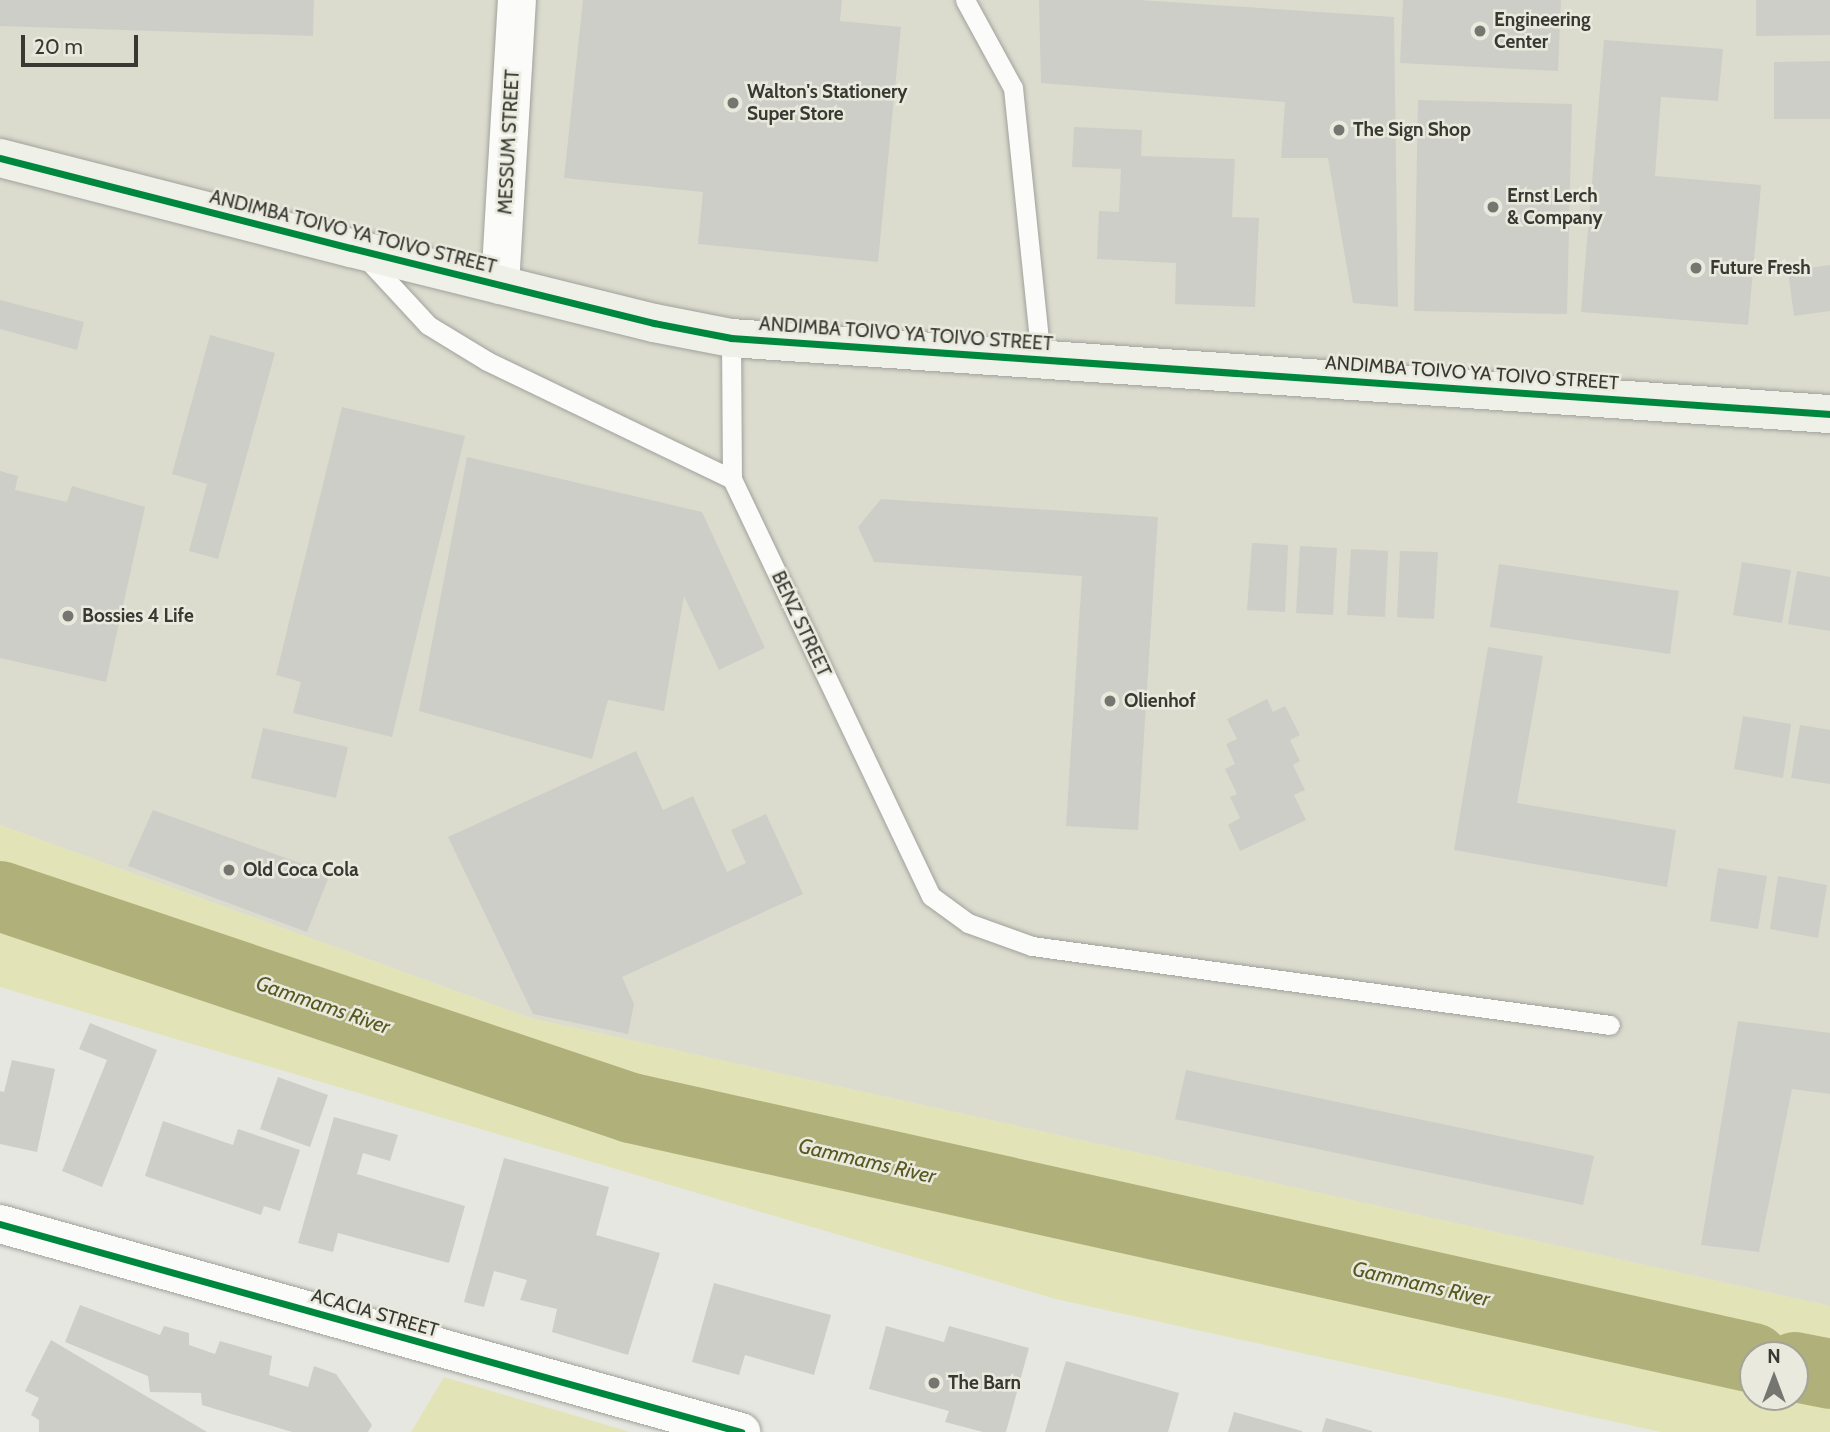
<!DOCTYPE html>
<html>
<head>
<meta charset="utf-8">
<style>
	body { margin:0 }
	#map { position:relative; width:1830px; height:1432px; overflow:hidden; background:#e6e7e0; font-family:Cabin,sans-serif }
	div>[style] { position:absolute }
	.built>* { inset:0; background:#dbdcce }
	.green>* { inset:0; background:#e2e3b6 }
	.river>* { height:70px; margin:-35px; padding:0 35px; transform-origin:35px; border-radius:35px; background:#b0b07a }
	.building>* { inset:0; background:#cdcec8 }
	.roads { filter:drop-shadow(0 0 2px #a1a19c) drop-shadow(0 0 2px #a1a19c) }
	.lane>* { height:19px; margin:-9.5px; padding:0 9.5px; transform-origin:9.5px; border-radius:9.5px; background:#fbfbfa }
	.street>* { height:38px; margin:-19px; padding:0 19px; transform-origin:19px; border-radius:19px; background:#fbfbfa }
	.secondary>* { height:38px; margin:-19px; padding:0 19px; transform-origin:19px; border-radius:19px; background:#eff0e8 }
	.cycleway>* { height:7px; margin:-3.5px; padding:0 3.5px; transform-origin:3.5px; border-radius:3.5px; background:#00873e }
	.dots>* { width:19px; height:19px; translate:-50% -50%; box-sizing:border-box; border:4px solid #e9eadd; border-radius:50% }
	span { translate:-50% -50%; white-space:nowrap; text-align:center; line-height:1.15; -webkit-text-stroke:5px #e9eadd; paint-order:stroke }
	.poi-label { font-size:19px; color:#393934; font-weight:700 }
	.left { translate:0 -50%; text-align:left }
	.street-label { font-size:19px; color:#393934 }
	.water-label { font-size:21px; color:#585820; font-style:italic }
	.north { position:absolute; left:1739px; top:1341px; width:70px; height:70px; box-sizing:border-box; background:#e9eadd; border:2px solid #a3a399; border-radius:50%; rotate:0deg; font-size:19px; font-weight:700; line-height:28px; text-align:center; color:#393934 }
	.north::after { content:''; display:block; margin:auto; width:24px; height:32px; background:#767670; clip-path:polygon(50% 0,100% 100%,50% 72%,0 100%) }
	.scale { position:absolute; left:21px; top:35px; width:117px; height:32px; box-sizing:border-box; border:4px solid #393934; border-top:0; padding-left:9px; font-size:21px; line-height:24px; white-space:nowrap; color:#393934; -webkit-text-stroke:5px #e9eadd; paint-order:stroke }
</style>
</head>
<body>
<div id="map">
	<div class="built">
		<div style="clip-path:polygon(0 0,1830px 0,1830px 1306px,530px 1018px,0 825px)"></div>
	</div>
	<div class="green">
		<div style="clip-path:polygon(evenodd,0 825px,530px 1018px,1830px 1306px,1830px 1432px,1661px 1432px,1056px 1299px,0 987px,0 825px,1795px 1355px,1795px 1397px,1753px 1397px,1753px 1355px,1795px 1355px)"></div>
		<div style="clip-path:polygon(444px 1377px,630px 1432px,411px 1432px)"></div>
	</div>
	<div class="river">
		<div style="left:0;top:896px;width:666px;rotate:18.57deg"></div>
		<div style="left:631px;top:1108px;width:1150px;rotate:12.56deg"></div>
		<div style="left:1795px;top:1367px;width:36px;rotate:11deg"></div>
	</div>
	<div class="building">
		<div style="clip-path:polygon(0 0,314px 0,313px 36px,0 26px)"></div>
		<div style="clip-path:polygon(583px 0,842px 0,840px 21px,901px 27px,878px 262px,698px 244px,703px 192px,564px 178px)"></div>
		<div style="clip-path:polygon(1039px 0,1139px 0,1394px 17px,1398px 307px,1353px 303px,1328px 158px,1281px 158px,1285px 102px,1041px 83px)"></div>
		<div style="clip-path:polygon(1403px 0,1561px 0,1558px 71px,1400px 63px)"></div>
		<div style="clip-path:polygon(1756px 0,1830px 0,1830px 35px,1756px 36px)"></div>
		<div style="clip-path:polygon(1604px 40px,1723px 49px,1718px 101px,1661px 97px,1655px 176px,1761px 185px,1748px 325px,1581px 312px)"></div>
		<div style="clip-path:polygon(1830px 61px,1830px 119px,1774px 119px,1774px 62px)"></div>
		<div style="clip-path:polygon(1418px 100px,1572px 104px,1567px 314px,1414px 311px)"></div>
		<div style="clip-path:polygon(1074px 127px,1142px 130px,1141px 156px,1235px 159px,1232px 217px,1259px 218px,1255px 307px,1175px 304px,1176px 263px,1097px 259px,1099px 211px,1119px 212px,1121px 169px,1072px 167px)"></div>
		<div style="clip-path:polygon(1830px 265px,1830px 311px,1794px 316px,1788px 271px)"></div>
		<div style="clip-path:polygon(0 300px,84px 322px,77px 350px,0 329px)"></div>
		<div style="clip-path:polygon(210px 335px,275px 353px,218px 559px,189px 551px,207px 484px,172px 474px)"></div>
		<div style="clip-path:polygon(342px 407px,465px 436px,392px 737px,293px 713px,301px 682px,276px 675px)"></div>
		<div style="clip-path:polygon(467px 457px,702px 512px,765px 648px,719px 670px,684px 596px,664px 711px,608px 700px,592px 759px,419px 711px)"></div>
		<div style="clip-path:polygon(0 471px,18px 476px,15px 490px,67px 502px,72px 486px,145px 507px,106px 682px,0 658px)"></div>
		<div style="clip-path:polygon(881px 499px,1158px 517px,1138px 830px,1066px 826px,1082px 576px,874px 562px,858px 527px)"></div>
		<div style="clip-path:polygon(1252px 543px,1288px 545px,1285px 612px,1247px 610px)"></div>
		<div style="clip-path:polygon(1300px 546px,1337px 548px,1333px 615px,1296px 613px)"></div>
		<div style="clip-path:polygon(1351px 549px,1388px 551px,1385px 617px,1347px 615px)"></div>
		<div style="clip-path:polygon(1400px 551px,1438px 552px,1434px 619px,1397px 617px)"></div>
		<div style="clip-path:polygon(1742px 562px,1791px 570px,1782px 623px,1733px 615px)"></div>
		<div style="clip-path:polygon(1499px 564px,1679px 591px,1670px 654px,1490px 627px)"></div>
		<div style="clip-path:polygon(1797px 571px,1830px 577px,1830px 631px,1788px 624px)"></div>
		<div style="clip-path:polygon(1488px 647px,1543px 656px,1517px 803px,1676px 830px,1667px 887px,1454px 850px)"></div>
		<div style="clip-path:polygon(1267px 699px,1273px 712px,1285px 706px,1300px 735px,1290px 740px,1300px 761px,1293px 765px,1305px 790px,1294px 795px,1306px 820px,1240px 851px,1228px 825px,1240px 818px,1230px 797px,1237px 794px,1225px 769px,1235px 764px,1226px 744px,1237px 739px,1227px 719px)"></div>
		<div style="clip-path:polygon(1743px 716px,1791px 724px,1783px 778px,1734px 769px)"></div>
		<div style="clip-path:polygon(1800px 725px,1830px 730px,1830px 784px,1791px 778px)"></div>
		<div style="clip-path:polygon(263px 728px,348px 747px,336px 798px,251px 778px)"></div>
		<div style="clip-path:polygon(636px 751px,663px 810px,693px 796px,727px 872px,746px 863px,731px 830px,766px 814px,803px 894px,622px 977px,634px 1004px,628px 1034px,533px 1014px,448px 837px)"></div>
		<div style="clip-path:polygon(153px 810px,330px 874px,307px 932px,128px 866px)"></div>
		<div style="clip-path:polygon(1718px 868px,1767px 876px,1758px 929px,1710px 921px)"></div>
		<div style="clip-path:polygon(1778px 876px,1827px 885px,1818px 938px,1770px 929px)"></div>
		<div style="clip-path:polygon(1738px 1021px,1830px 1033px,1830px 1094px,1792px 1089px,1759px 1252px,1701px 1245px)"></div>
		<div style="clip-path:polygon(90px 1023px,157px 1050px,102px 1187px,62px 1171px,107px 1060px,79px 1049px)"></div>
		<div style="clip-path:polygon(12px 1060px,55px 1069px,37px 1152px,0 1144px,0 1091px,4px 1092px)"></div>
		<div style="clip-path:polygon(1186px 1070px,1594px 1156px,1583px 1205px,1175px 1119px)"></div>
		<div style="clip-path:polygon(278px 1077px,328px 1095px,310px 1147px,260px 1129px)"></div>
		<div style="clip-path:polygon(334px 1117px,398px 1135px,390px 1161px,363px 1153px,357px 1174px,465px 1206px,449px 1263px,338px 1233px,333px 1252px,298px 1243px)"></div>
		<div style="clip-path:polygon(163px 1121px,233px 1145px,238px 1129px,300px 1150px,280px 1211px,264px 1206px,261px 1215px,145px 1176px)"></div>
		<div style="clip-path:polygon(504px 1158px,609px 1187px,596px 1235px,660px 1253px,628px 1355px,552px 1332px,557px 1309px,520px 1300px,527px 1280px,494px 1271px,484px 1307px,464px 1302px)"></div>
		<div style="clip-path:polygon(714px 1283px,831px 1315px,814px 1375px,745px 1355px,739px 1375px,692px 1362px)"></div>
		<div style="clip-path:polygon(80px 1305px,160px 1335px,164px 1326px,189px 1333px,189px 1345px,215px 1354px,220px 1341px,272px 1356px,269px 1375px,308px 1387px,314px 1366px,336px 1374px,372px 1425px,368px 1432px,292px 1432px,202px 1405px,201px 1393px,150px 1392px,148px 1376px,65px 1342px)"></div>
		<div style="clip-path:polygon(886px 1326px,944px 1342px,949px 1326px,1029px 1348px,1006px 1432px,983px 1432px,945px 1422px,949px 1411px,869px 1389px)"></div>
		<div style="clip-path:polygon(51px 1340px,207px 1432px,39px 1432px,39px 1420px,31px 1415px,39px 1398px,25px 1391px)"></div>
		<div style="clip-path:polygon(1066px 1361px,1179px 1393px,1168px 1432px,1045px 1432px)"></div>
		<div style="clip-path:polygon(1234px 1412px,1302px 1431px,1302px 1432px,1228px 1432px)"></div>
		<div style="clip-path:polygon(1326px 1418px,1372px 1431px,1372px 1432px,1322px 1432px)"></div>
	</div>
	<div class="roads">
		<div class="lane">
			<div style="left:965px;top:0;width:100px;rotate:61.4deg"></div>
			<div style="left:1013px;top:88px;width:272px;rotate:84.1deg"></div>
			<div style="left:366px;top:258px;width:91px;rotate:47.2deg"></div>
			<div style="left:428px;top:325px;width:69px;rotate:31.4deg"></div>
			<div style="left:487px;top:361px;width:272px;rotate:25.7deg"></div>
			<div style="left:731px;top:338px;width:141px;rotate:89.6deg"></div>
			<div style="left:732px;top:479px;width:462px;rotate:64.5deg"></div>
			<div style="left:931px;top:896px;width:46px;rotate:36.1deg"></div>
			<div style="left:968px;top:923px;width:68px;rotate:19.8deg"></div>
			<div style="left:1032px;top:946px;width:583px;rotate:7.78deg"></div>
		</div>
		<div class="street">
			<div style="left:500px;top:285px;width:286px;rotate:-86.6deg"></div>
			<div style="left:0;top:1224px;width:770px;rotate:15.68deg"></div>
		</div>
		<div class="secondary">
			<div style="left:0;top:158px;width:362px;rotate:14.4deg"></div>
			<div style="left:351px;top:248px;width:312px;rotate:13.9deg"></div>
			<div style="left:654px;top:323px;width:78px;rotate:11deg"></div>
			<div style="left:731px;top:338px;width:1102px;rotate:3.96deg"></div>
		</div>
	</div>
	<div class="cycleway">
		<div style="left:0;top:158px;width:362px;rotate:14.4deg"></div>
		<div style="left:351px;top:248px;width:312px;rotate:13.9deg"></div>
		<div style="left:654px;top:323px;width:78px;rotate:11deg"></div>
		<div style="left:731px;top:338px;width:1102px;rotate:3.96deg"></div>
		<div style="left:0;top:1224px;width:770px;rotate:15.68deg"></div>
	</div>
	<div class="dots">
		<div style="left:1480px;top:31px;background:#767670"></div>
		<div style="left:733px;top:103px;background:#767670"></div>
		<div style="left:1339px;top:130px;background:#767670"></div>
		<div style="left:1493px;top:207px;background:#767670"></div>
		<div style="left:1696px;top:268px;background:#767670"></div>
		<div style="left:68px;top:616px;background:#767670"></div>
		<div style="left:1110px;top:701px;background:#767670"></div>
		<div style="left:229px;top:870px;background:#767670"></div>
		<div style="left:934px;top:1383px;background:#767670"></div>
	</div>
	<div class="poi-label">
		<span class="left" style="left:1494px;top:31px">Engineering<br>Center</span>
		<span class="left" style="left:747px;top:103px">Walton's Stationery<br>Super Store</span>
		<span class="left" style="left:1353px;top:130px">The Sign Shop</span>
		<span class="left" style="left:1507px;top:207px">Ernst Lerch<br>&amp; Company</span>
		<span class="left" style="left:1710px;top:268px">Future Fresh</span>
		<span class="left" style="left:82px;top:616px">Bossies 4 Life</span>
		<span class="left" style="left:1124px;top:701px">Olienhof</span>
		<span class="left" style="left:243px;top:870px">Old Coca Cola</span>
		<span class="left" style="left:948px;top:1383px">The Barn</span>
	</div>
	<div class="street-label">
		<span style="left:509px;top:142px;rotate:-87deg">MESSUM STREET</span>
		<span style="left:353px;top:232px;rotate:14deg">ANDIMBA TOIVO YA TOIVO STREET</span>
		<span style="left:906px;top:334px;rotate:4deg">ANDIMBA TOIVO YA TOIVO STREET</span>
		<span style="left:1472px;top:373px;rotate:4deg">ANDIMBA TOIVO YA TOIVO STREET</span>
		<span style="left:801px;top:624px;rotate:65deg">BENZ STREET</span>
		<span style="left:375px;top:1313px;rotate:16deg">ACACIA STREET</span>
	</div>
	<div class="water-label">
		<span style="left:323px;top:1005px;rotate:19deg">Gammams River</span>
		<span style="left:867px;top:1161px;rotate:13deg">Gammams River</span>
		<span style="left:1421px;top:1284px;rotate:13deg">Gammams River</span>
	</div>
	<div class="north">N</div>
	<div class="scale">20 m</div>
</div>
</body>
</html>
